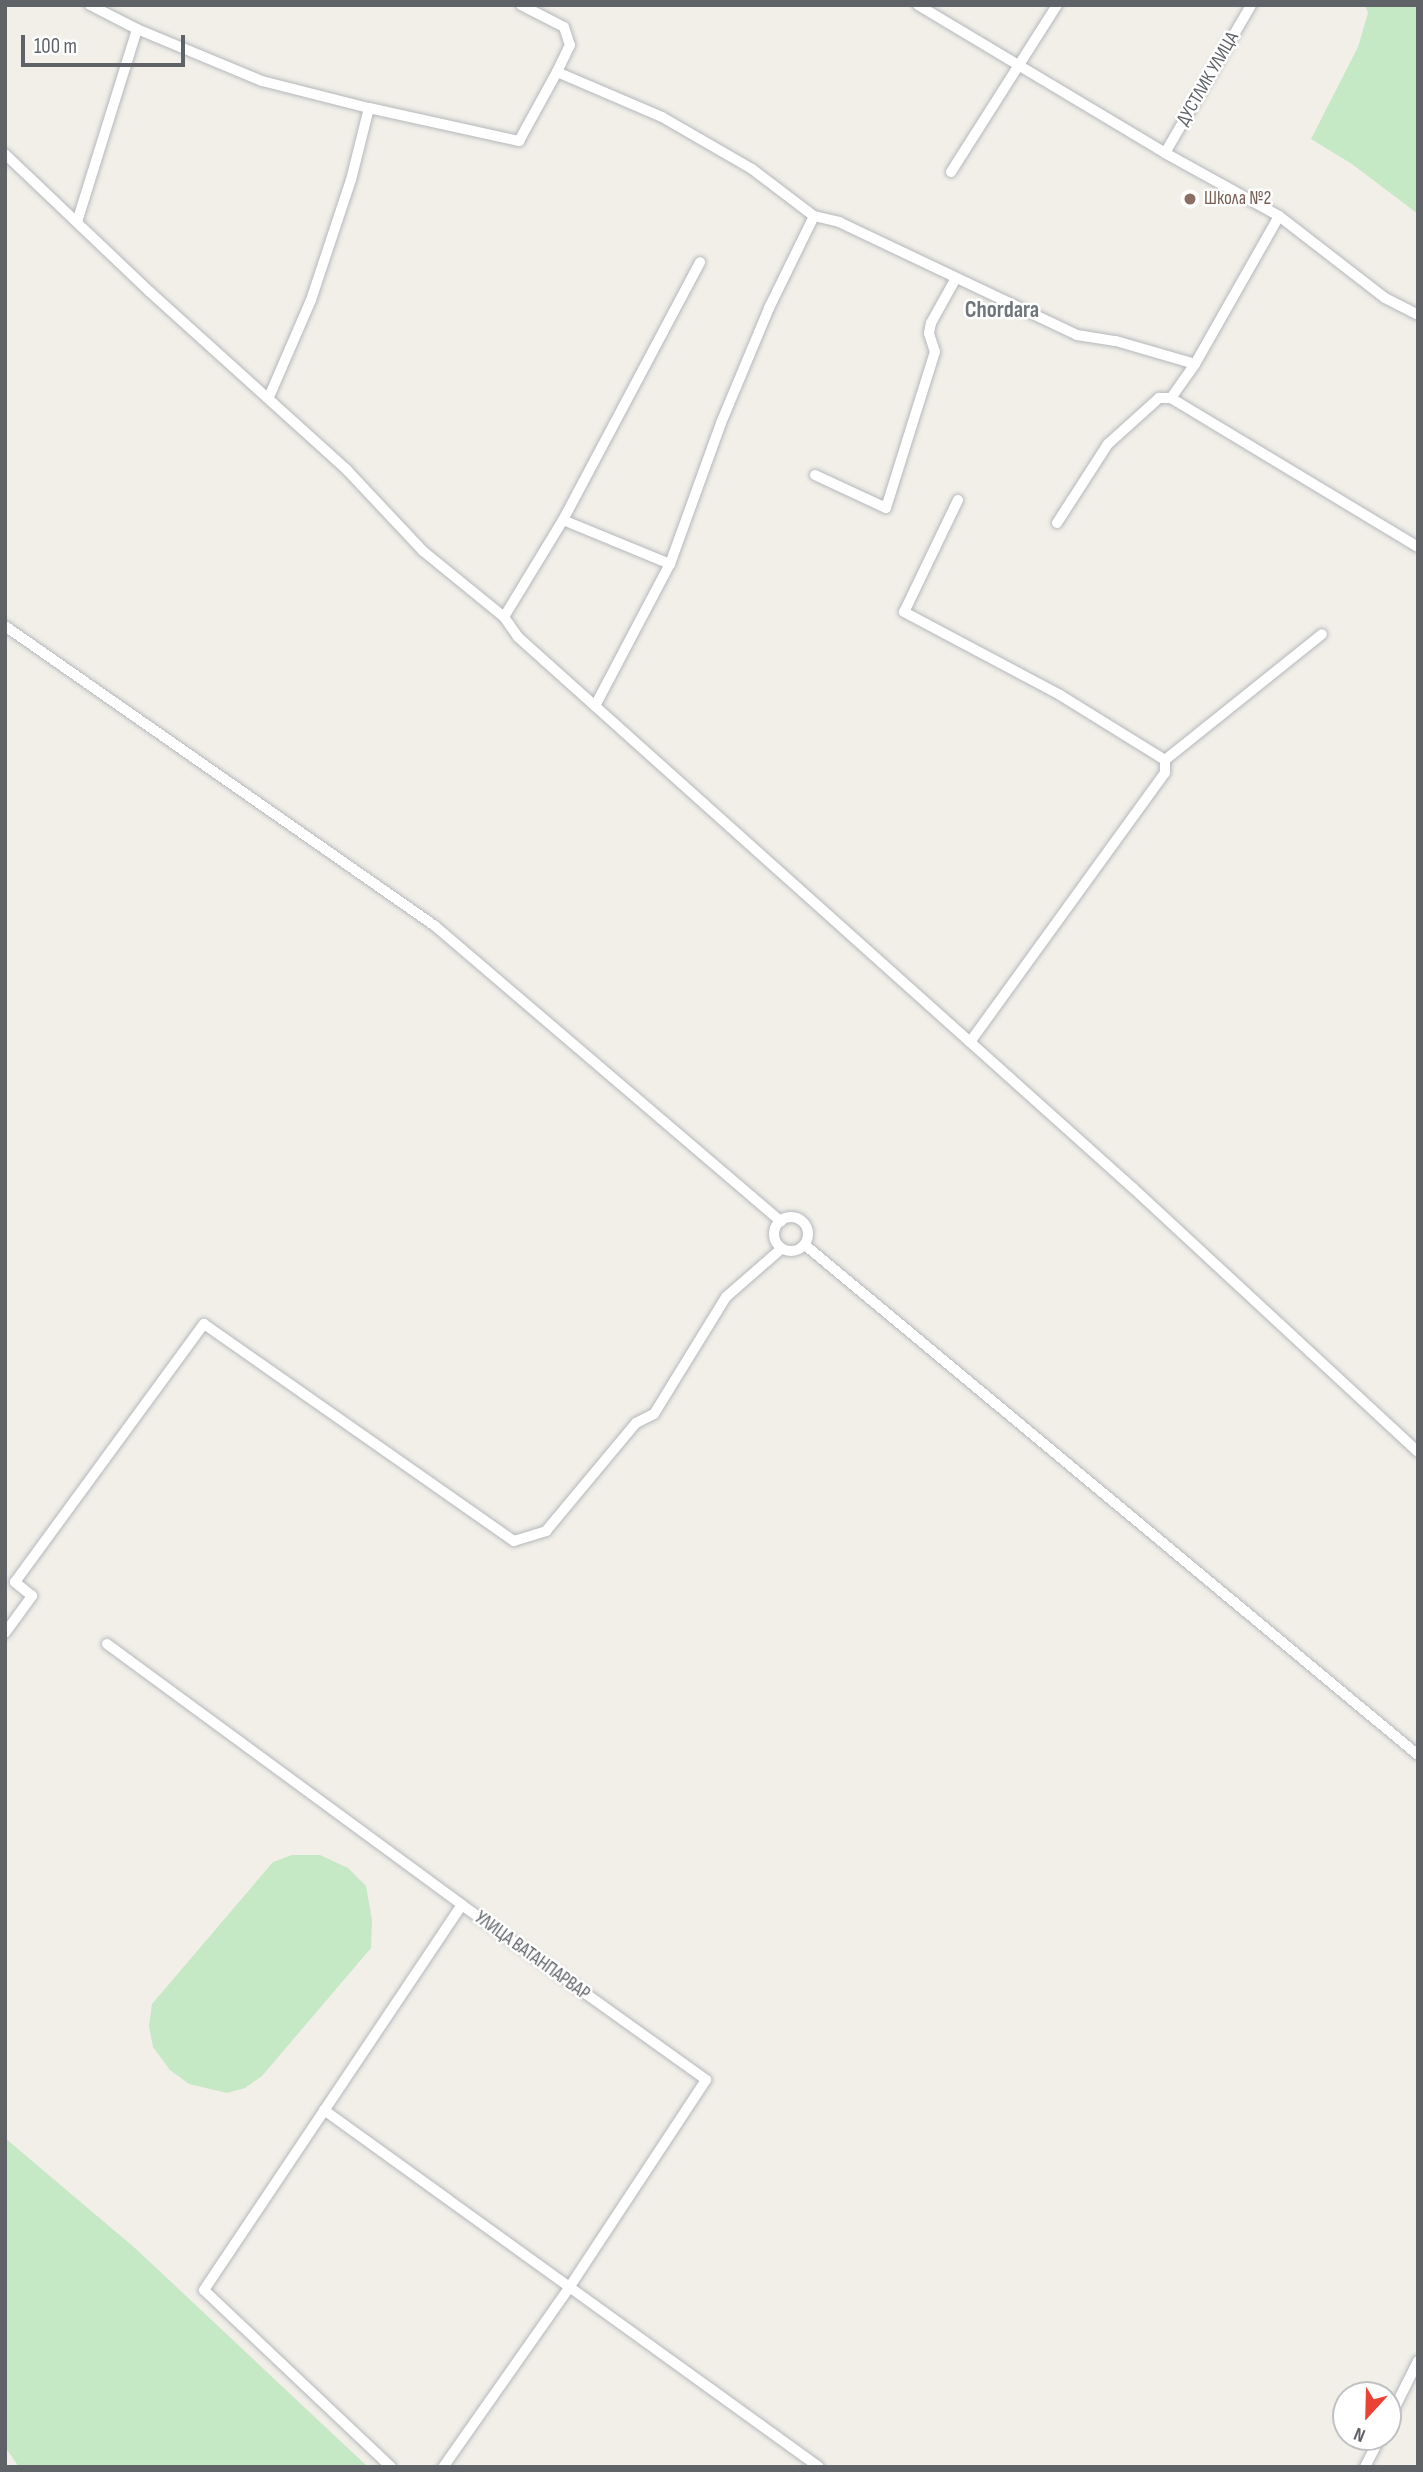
<!DOCTYPE html>
<html>
<head>
<meta charset="utf-8">
<style>
	body { margin:0 }
	#map { position:relative; width:1423px; height:2472px; overflow:hidden; background:#f1efe8; font-family:"Sofia Sans Condensed",sans-serif }
	div>[style] { position:absolute }
	.green>* { inset:0; background:#c5e8c5 }
	.roads { filter:drop-shadow(0 0 2px #b5b8bc) drop-shadow(0 0 2px #b5b8bc) }
	.minor>* { height:10px; margin:-5px; padding:0 5px; transform-origin:5px; border-radius:5px; background:#fff }
	.minor>.ring { margin:-5px; padding:0; box-sizing:content-box; background:none; border:10px solid #fff; border-radius:50% }
	.dots>* { width:19px; height:19px; translate:-50% -50%; box-sizing:border-box; border:4px solid #fff; border-radius:50% }
	span { translate:-50% -50%; white-space:nowrap; text-align:center; line-height:1.15; -webkit-text-stroke:5px #fff; paint-order:stroke }
	.street-label { font-size:19px; color:#5f6368 }
	.education-label { font-size:19px; color:#785e54 }
	.left { translate:0 -50%; text-align:left }
	.quarter-label { font-size:23px; color:#70757a; font-weight:700 }
	.frame { position:absolute; inset:0; border:7px solid #5f6368; pointer-events:none }
	.north { position:absolute; left:1332px; top:2381px; width:70px; height:70px; box-sizing:border-box; background:#fff; border:2px solid #bfc1c3; border-radius:50%; rotate:202deg; font-size:19px; font-weight:700; line-height:28px; text-align:center; color:#5f6368 }
	.north::after { content:''; display:block; margin:auto; width:24px; height:32px; background:#ea4335; clip-path:polygon(50% 0,100% 100%,50% 72%,0 100%) }
	.scale { position:absolute; left:21px; top:35px; width:164px; height:32px; box-sizing:border-box; border:4px solid #5f6368; border-top:0; padding-left:9px; font-size:21px; line-height:24px; white-space:nowrap; color:#5f6368; -webkit-text-stroke:5px #fff; paint-order:stroke }
</style>
</head>
<body>
<div id="map">
	<div class="green">
		<div style="clip-path:polygon(1365px 5px,1418px 5px,1418px 214px,1352px 164px,1311px 139px,1358px 47px,1368px 13px)"></div>
		<div style="clip-path:polygon(292px 1855px,320px 1855px,348px 1868px,366px 1886px,372px 1920px,371px 1948px,262px 2076px,245px 2088px,227px 2093px,189px 2084px,170px 2070px,153px 2047px,149px 2026px,152px 2004px,273px 1862px)"></div>
		<div style="clip-path:polygon(5px 2138px,136px 2249px,368px 2467px,19px 2467px,5px 2447px)"></div>
	</div>
	<div class="roads">
		<div class="minor">
			<div style="left:521px;top:5px;width:48px;rotate:27.1deg"></div>
			<div style="left:564px;top:27px;width:19px;rotate:72deg"></div>
			<div style="left:570px;top:45px;width:30px;rotate:116deg"></div>
			<div style="left:557px;top:72px;width:114px;rotate:23.2deg"></div>
			<div style="left:662px;top:117px;width:104px;rotate:30deg"></div>
			<div style="left:752px;top:169px;width:78px;rotate:37.2deg"></div>
			<div style="left:918px;top:5px;width:288px;rotate:30.9deg"></div>
			<div style="left:1165px;top:153px;width:130px;rotate:28.9deg"></div>
			<div style="left:1279px;top:216px;width:134px;rotate:37.7deg"></div>
			<div style="left:1385px;top:298px;width:37px;rotate:27deg"></div>
			<div style="left:137px;top:29px;width:135px;rotate:22.6deg"></div>
			<div style="left:262px;top:81px;width:110px;rotate:14.2deg"></div>
			<div style="left:1165px;top:153px;width:171px;rotate:-59.8deg"></div>
			<div style="left:5px;top:154px;width:200px;rotate:43.6deg"></div>
			<div style="left:150px;top:292px;width:266px;rotate:42.1deg"></div>
			<div style="left:347px;top:470px;width:111px;rotate:46.8deg"></div>
			<div style="left:423px;top:551px;width:104px;rotate:39.2deg"></div>
			<div style="left:504px;top:617px;width:114px;rotate:-58.7deg"></div>
			<div style="left:563px;top:520px;width:292px;rotate:-62deg"></div>
			<div style="left:951px;top:172px;width:198px;rotate:-57.6deg"></div>
			<div style="left:77px;top:222px;width:202px;rotate:-72.7deg"></div>
			<div style="left:137px;top:29px;width:53px;rotate:-152.9deg"></div>
			<div style="left:1195px;top:364px;width:170px;rotate:-60.4deg"></div>
			<div style="left:269px;top:397px;width:106px;rotate:-66.6deg"></div>
			<div style="left:311px;top:300px;width:126px;rotate:-71.6deg"></div>
			<div style="left:351px;top:180px;width:74px;rotate:-76deg"></div>
			<div style="left:369px;top:108px;width:154px;rotate:12.4deg"></div>
			<div style="left:519px;top:141px;width:79px;rotate:-61.2deg"></div>
			<div style="left:815px;top:475px;width:78px;rotate:24.9deg"></div>
			<div style="left:886px;top:508px;width:164px;rotate:-72.6deg"></div>
			<div style="left:935px;top:352px;width:20px;rotate:-108deg"></div>
			<div style="left:929px;top:333px;width:10px;rotate:-79deg"></div>
			<div style="left:931px;top:323px;width:51px;rotate:-60.9deg"></div>
			<div style="left:958px;top:500px;width:124px;rotate:115.7deg"></div>
			<div style="left:904px;top:612px;width:177px;rotate:28deg"></div>
			<div style="left:1060px;top:695px;width:123px;rotate:31.8deg"></div>
			<div style="left:563px;top:520px;width:116px;rotate:22.4deg"></div>
			<div style="left:670px;top:564px;width:150px;rotate:-70.1deg"></div>
			<div style="left:721px;top:423px;width:125px;rotate:-67.3deg"></div>
			<div style="left:769px;top:308px;width:102px;rotate:-63.9deg"></div>
			<div style="left:814px;top:216px;width:26px;rotate:13deg"></div>
			<div style="left:839px;top:222px;width:263px;rotate:25.4deg"></div>
			<div style="left:1077px;top:335px;width:39px;rotate:9deg"></div>
			<div style="left:1116px;top:341px;width:82px;rotate:16.2deg"></div>
			<div style="left:1195px;top:364px;width:42px;rotate:125.2deg"></div>
			<div style="left:1171px;top:398px;width:288px;rotate:31.1deg"></div>
			<div style="left:1057px;top:523px;width:94px;rotate:-57.2deg"></div>
			<div style="left:1108px;top:444px;width:69px;rotate:-42deg"></div>
			<div style="left:1159px;top:398px;width:12px"></div>
			<div style="left:504px;top:617px;width:24px;rotate:55deg"></div>
			<div style="left:518px;top:637px;width:826px;rotate:41.86deg"></div>
			<div style="left:1133px;top:1188px;width:388px;rotate:42.8deg"></div>
			<div style="left:5px;top:626px;width:524px;rotate:34.9deg"></div>
			<div style="left:435px;top:926px;width:455px;rotate:40.5deg"></div>
			<div style="left:595px;top:706px;width:161px;rotate:-62.2deg"></div>
			<div style="left:970px;top:1042px;width:332px;rotate:-54.1deg"></div>
			<div style="left:1165px;top:773px;width:13px;rotate:-90deg"></div>
			<div style="left:1165px;top:760px;width:201px;rotate:-38.7deg"></div>
			<div class="ring" style="left:774px;top:1217px;width:24px;height:24px"></div>
			<div style="left:805px;top:1245px;width:797px;rotate:39.76deg"></div>
			<div style="left:5px;top:1633px;width:46px;rotate:-53.9deg"></div>
			<div style="left:32px;top:1596px;width:22px;rotate:-141deg"></div>
			<div style="left:15px;top:1582px;width:320px;rotate:-53.8deg"></div>
			<div style="left:204px;top:1324px;width:378px;rotate:35deg"></div>
			<div style="left:514px;top:1541px;width:34px;rotate:-17deg"></div>
			<div style="left:546px;top:1531px;width:141px;rotate:-50.2deg"></div>
			<div style="left:636px;top:1423px;width:20px;rotate:-27deg"></div>
			<div style="left:654px;top:1414px;width:137px;rotate:-58.4deg"></div>
			<div style="left:726px;top:1297px;width:73px;rotate:-41.1deg"></div>
			<div style="left:107px;top:1644px;width:441px;rotate:36.3deg"></div>
			<div style="left:324px;top:2110px;width:610px;rotate:35.8deg"></div>
			<div style="left:1388px;top:2421px;width:67px;rotate:-63.4deg"></div>
			<div style="left:391px;top:2467px;width:257px;rotate:-136.6deg"></div>
			<div style="left:204px;top:2290px;width:463px;rotate:-56.2deg"></div>
			<div style="left:462px;top:1905px;width:300px;rotate:35.6deg"></div>
			<div style="left:706px;top:2080px;width:249px;rotate:123.4deg"></div>
			<div style="left:569px;top:2288px;width:219px;rotate:125.1deg"></div>
			<div style="left:1365px;top:2467px;width:34px;rotate:-63deg"></div>
		</div>
	</div>
	<div class="dots">
		<div style="left:1190px;top:199px;background:#8d6e63"></div>
	</div>
	<div class="street-label">
		<span style="left:1208px;top:79px;rotate:-60deg">ДУСТЛИК УЛИЦА</span>
		<span style="left:532px;top:1956px;rotate:36deg">УЛИЦА ВАТАНПАРВАР</span>
	</div>
	<div class="education-label">
		<span class="left" style="left:1204px;top:199px">Школа №2</span>
	</div>
	<div class="quarter-label">
		<span style="left:1002px;top:310px">Chordara</span>
	</div>
	<div class="frame"></div>
	<div class="north">N</div>
	<div class="scale">100 m</div>
</div>
</body>
</html>
